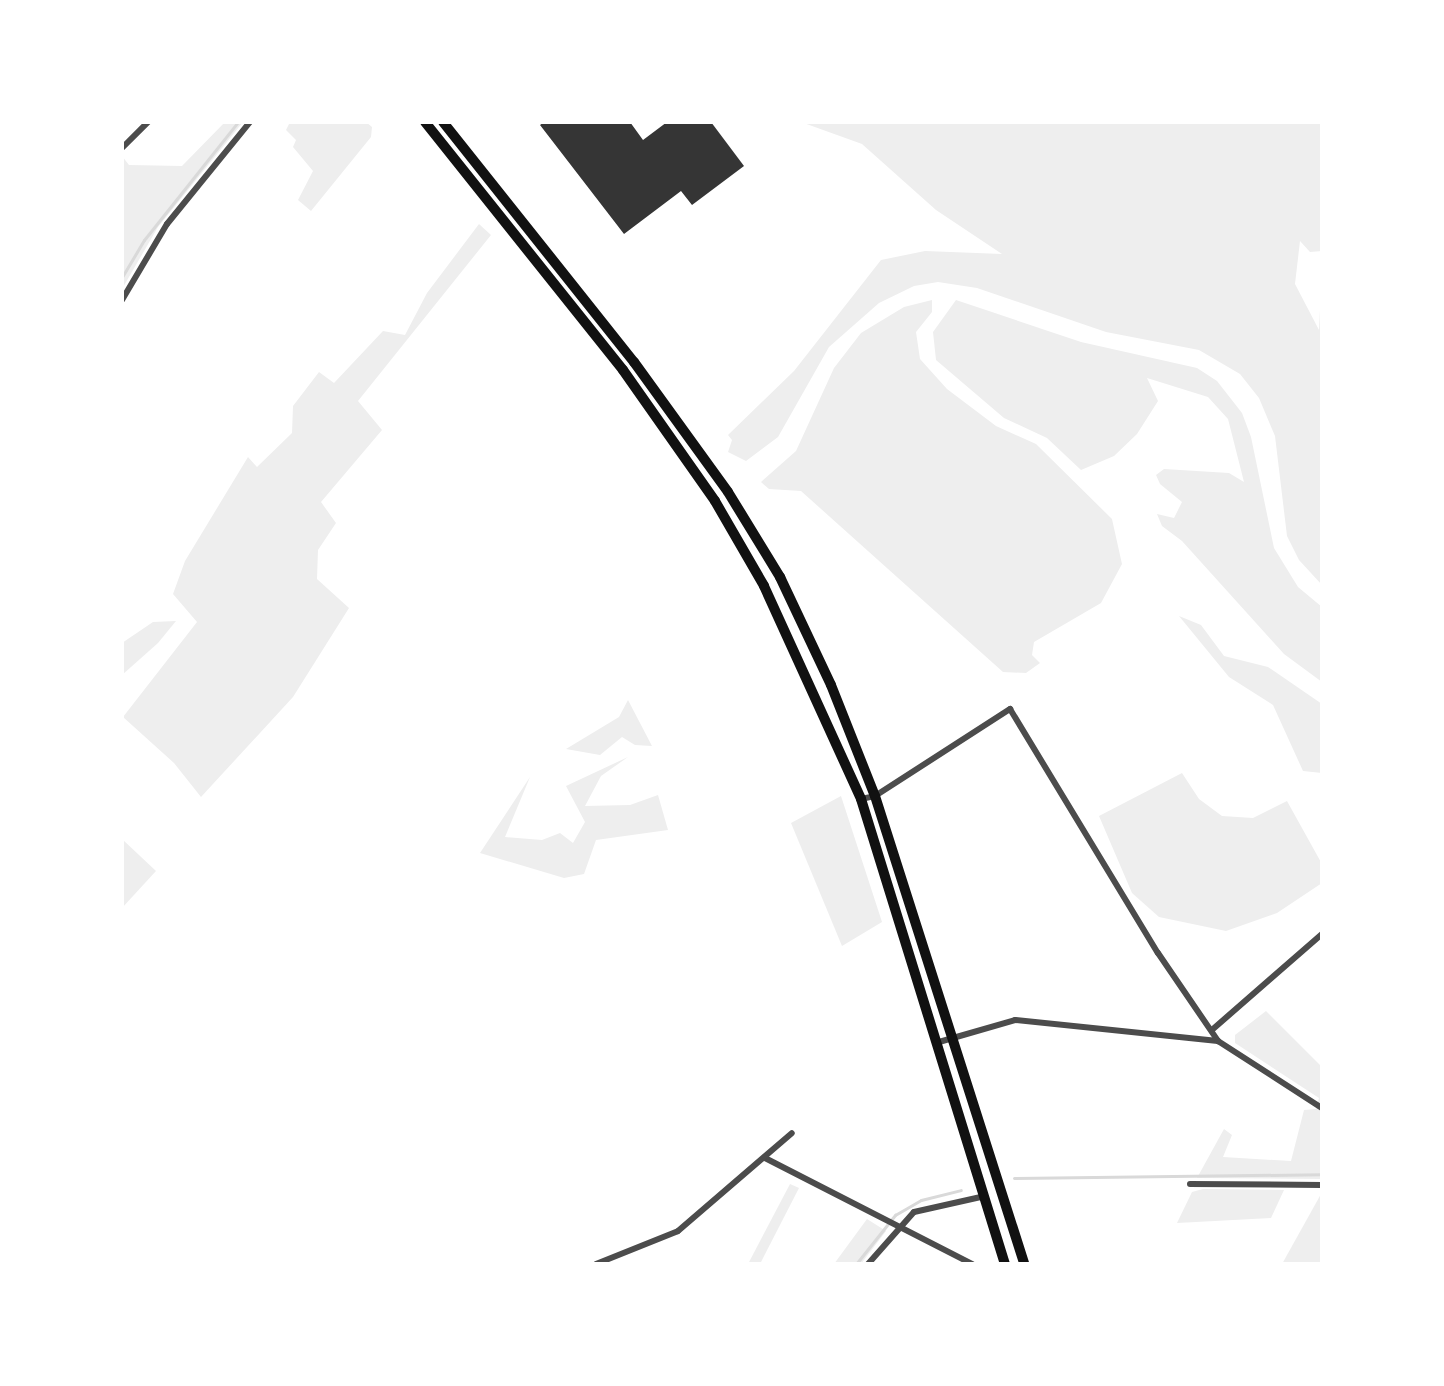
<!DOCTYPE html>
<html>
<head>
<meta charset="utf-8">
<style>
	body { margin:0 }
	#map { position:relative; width:1444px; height:1386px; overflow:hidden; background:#fff; font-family:Helvetica,sans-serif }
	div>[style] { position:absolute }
	.green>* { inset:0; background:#eee }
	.stream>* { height:3px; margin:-1.5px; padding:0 1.5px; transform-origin:1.5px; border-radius:1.5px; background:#d9d9d9 }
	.building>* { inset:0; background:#353535 }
	.minor>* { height:6px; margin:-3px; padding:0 3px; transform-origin:3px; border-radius:3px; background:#4c4c4c }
	.trunk>* { height:10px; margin:-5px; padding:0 5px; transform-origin:5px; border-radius:5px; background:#111 }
	span { translate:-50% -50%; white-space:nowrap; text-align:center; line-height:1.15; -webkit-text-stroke:6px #fff; paint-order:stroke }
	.frame { position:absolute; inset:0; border:124px solid #fff; pointer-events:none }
</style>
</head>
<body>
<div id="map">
	<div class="green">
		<div style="clip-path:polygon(225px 122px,243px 122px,158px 227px,122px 289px,122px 156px,129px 165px,182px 166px)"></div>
		<div style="clip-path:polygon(290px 122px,366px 122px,372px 127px,371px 137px,311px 211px,298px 200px,313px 171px,293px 147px,296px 140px,286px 130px)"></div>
		<div style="clip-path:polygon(801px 122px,1322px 122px,1322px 251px,1310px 252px,1300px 241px,1295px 284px,1319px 330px,1322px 269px,1322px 585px,1299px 560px,1287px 536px,1275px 436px,1259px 398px,1240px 374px,1199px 350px,1106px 332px,977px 288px,938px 282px,914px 286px,879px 303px,829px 347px,778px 437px,746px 461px,728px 452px,732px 440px,728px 435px,794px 371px,881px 260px,925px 251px,1002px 254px,936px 210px,862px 144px)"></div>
		<div style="clip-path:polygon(479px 224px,491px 235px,358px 401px,382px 430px,321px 502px,336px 523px,318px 550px,317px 579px,349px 608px,293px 697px,201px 797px,174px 763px,123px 717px,197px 622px,173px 594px,185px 561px,248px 457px,257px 467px,292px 433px,293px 406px,319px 372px,334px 383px,383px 331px,405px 335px,427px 293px)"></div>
		<div style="clip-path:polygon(932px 300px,932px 312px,916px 332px,920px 359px,947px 389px,996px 426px,1036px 444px,1112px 519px,1122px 564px,1101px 603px,1034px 642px,1032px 655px,1040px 663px,1026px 673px,1003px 672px,801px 491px,769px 489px,761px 482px,796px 451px,834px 368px,861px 333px,904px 307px)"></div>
		<div style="clip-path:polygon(956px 300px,1081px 342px,1197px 368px,1217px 381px,1242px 413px,1251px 437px,1274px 548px,1298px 587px,1322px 607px,1322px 682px,1284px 654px,1182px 541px,1162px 526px,1157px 514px,1174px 518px,1182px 502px,1160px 484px,1156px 475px,1164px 469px,1229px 473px,1244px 482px,1228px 419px,1208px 397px,1147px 378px,1158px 401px,1137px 434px,1114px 456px,1081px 470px,1047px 438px,1004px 418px,936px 360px,933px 332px)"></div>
		<div style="clip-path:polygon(1179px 616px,1201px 625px,1224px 656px,1268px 667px,1322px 704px,1322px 773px,1303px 771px,1273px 705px,1229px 677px)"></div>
		<div style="clip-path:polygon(176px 621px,158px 643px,122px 675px,122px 643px,153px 622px)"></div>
		<div style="clip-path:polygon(628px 700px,652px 746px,635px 745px,622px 737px,600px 755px,566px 749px,619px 717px)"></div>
		<div style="clip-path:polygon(628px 757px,601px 776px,585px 806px,630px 805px,658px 795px,668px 830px,596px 840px,584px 874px,564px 878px,480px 853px,530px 777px,505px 837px,542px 840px,560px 833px,573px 843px,585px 822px,566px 786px)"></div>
		<div style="clip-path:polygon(1182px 773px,1199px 799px,1222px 816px,1253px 818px,1287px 801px,1322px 864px,1322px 883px,1277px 913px,1226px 931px,1159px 917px,1132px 893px,1099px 816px)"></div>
		<div style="clip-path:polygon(841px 796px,882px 922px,842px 946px,791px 823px)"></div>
		<div style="clip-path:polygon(122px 839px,156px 871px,122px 908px)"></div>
		<div style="clip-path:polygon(1266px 1011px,1322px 1067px,1322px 1179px,1197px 1178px,1224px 1129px,1232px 1135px,1223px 1157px,1291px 1161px,1304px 1110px,1316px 1109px,1319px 1098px,1235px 1043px,1235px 1035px)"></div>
		<div style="clip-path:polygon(790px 1184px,799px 1188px,760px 1264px,748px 1264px)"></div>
		<div style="clip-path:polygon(1203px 1189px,1284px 1190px,1271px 1218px,1177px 1223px,1192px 1192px)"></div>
		<div style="clip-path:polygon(1321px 1194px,1322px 1264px,1282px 1264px)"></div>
		<div style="clip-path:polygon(867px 1219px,886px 1231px,861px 1264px,834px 1264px)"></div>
	</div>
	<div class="stream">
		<div style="left:122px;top:277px;width:43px;rotate:-59.3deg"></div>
		<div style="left:144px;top:240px;width:151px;rotate:-51.5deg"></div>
		<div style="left:1014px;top:1178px;width:308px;rotate:-0.7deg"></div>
		<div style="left:856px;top:1264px;width:63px;rotate:-51.5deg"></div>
		<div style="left:895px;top:1215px;width:30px;rotate:-30deg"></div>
		<div style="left:921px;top:1200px;width:41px;rotate:-14deg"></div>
	</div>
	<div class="building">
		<div style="clip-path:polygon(544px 122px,630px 122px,643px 140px,667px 122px,711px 122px,744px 166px,692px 205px,681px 191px,624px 234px,540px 125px)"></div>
	</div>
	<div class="minor">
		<div style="left:122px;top:148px;width:37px;rotate:-45deg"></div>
		<div style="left:122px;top:300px;width:88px;rotate:-59.4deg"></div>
		<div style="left:167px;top:224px;width:132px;rotate:-50.9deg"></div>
		<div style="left:861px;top:799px;width:14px;rotate:-12deg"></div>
		<div style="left:875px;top:796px;width:161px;rotate:-32.8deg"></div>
		<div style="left:1010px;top:709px;width:285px;rotate:58.8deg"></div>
		<div style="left:1158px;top:953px;width:107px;rotate:55.7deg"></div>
		<div style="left:1213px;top:1029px;width:145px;rotate:-41.1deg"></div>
		<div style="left:939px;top:1042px;width:79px;rotate:-16.1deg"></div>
		<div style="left:1015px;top:1020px;width:204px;rotate:5.9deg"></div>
		<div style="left:1218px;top:1041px;width:124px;rotate:32.8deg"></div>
		<div style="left:765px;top:1158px;width:233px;rotate:27.1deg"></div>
		<div style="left:1190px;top:1184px;width:132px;rotate:0.4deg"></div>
		<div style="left:596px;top:1264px;width:88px;rotate:-21.9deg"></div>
		<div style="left:678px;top:1231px;width:150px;rotate:-40.7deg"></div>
		<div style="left:868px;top:1264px;width:69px;rotate:-48.5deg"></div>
		<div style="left:914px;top:1212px;width:73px;rotate:-12.7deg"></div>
	</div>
	<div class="trunk">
		<div style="left:425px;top:122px;width:317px;rotate:51.4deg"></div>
		<div style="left:623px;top:370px;width:160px;rotate:54.9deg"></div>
		<div style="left:715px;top:501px;width:98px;rotate:60deg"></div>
		<div style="left:764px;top:586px;width:234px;rotate:65.5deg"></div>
		<div style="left:861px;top:799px;width:487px;rotate:72.8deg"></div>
		<div style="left:443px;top:122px;width:307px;rotate:51.5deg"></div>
		<div style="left:634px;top:362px;width:160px;rotate:54.1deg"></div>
		<div style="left:728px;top:492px;width:100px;rotate:58.5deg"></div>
		<div style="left:780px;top:577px;width:119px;rotate:64.7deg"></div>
		<div style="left:831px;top:685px;width:119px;rotate:68.4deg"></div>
		<div style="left:875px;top:796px;width:491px;rotate:72.3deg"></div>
	</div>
	<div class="frame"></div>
</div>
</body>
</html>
